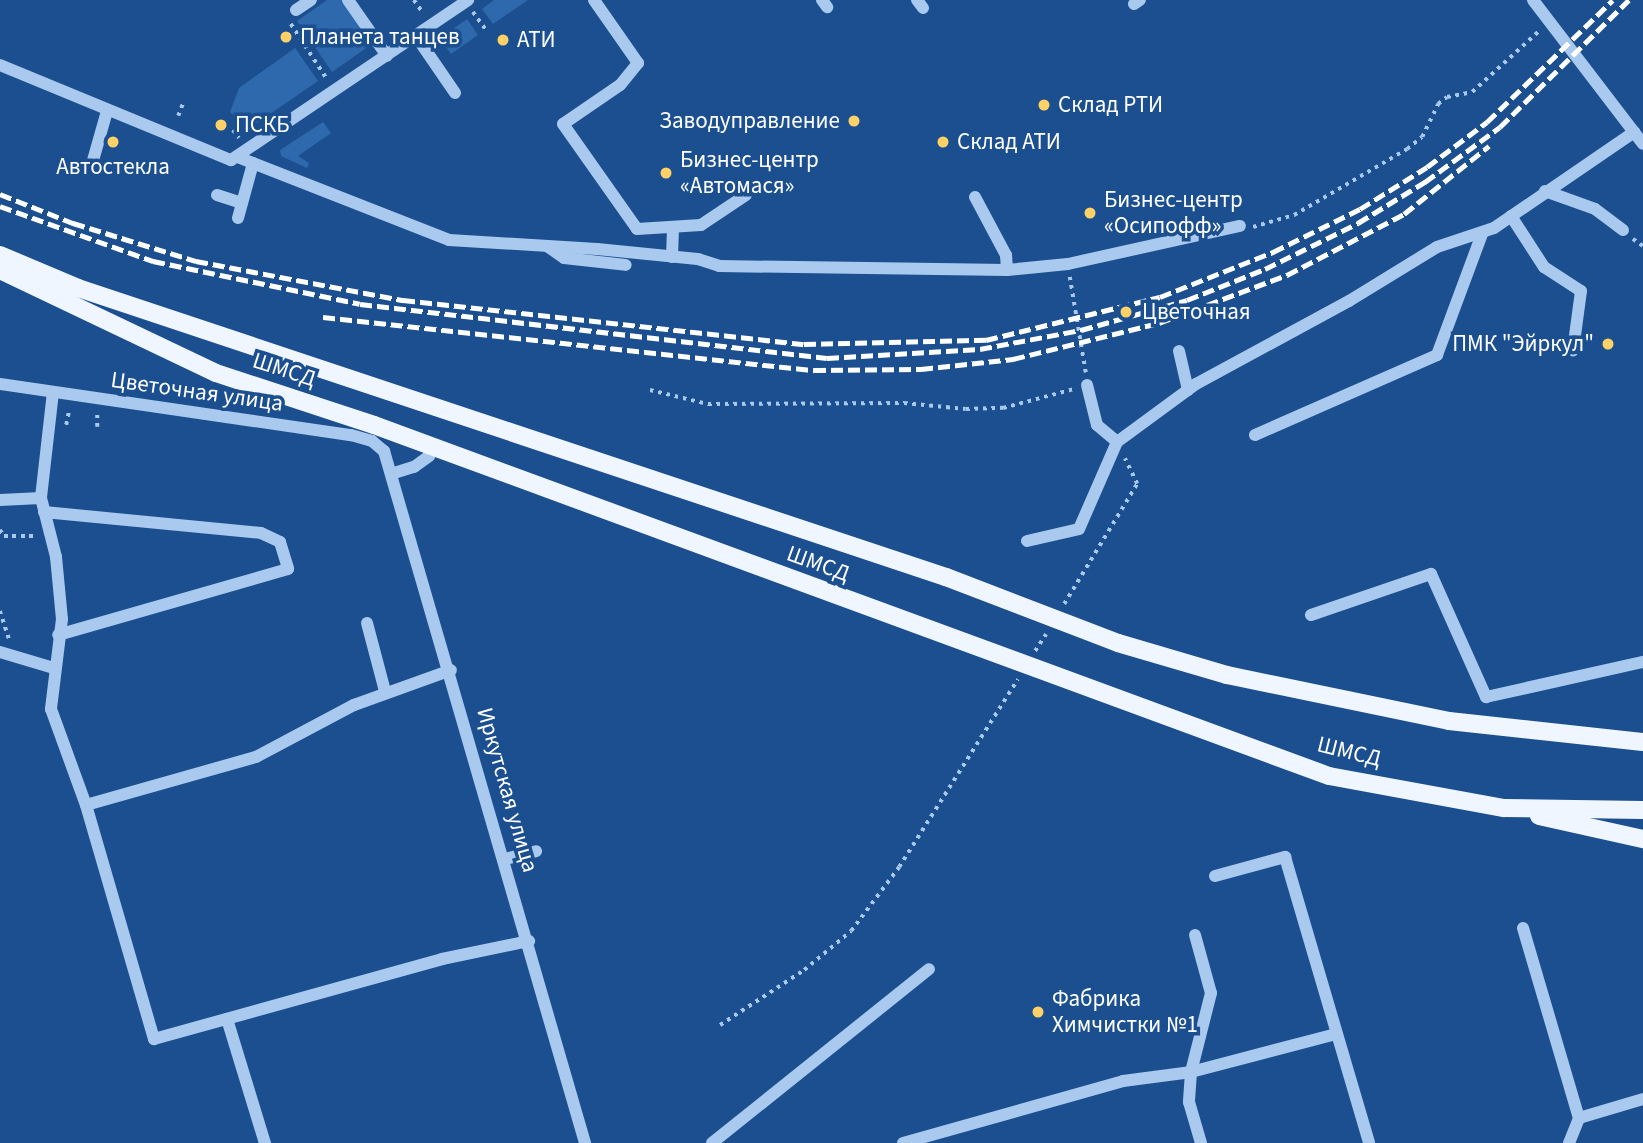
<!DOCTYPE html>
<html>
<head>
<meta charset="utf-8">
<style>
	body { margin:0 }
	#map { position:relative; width:1643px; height:1143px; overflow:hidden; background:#1b4f8f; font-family:"Source Sans 3",sans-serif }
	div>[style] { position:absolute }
	.green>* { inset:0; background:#2e69ad }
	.path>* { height:3.5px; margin-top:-1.75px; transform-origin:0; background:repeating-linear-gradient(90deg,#a9c9ee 0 3.5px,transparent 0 8.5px) }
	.minor>* { height:12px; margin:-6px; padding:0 6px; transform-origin:6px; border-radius:6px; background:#a9c9ee }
	.major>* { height:18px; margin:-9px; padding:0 9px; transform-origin:9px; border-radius:9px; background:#f0f6ff }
	.rail>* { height:5px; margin-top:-2.5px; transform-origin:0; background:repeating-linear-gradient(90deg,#fff 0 12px,transparent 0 17px) }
	.major-bridge>* { height:18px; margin:-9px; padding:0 9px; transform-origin:9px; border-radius:9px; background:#f0f6ff }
	.dots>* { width:19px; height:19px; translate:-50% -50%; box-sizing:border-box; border:4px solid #1b4f8f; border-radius:50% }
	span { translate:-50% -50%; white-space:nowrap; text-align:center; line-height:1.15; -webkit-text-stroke:7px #1b4f8f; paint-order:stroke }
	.poi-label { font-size:23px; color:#fff }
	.left { translate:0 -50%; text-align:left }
	.right { translate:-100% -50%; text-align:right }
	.street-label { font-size:23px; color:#fff }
</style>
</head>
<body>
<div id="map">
	<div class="green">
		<div style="clip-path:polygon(327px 0,342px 0,372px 44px,332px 72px,297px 21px)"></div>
		<div style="clip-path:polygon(494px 0,528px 0,493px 24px,482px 9px)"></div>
		<div style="clip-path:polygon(467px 19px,478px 35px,451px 54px,440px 38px)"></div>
		<div style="clip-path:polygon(295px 48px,318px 81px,248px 129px,230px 112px,239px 88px)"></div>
		<div style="clip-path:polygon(323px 122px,331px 133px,298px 156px,309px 163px,307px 168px,281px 156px,280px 150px)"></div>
	</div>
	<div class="path">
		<div style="left:414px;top:0;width:16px;rotate:55deg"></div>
		<div style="left:473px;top:12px;width:22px;rotate:54deg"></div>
		<div style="left:291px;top:24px;width:66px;rotate:56.8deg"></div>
		<div style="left:178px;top:116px;width:14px;rotate:-69deg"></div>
		<div style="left:233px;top:130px;width:10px;rotate:53deg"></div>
		<div style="left:1253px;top:227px;width:43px;rotate:-16.3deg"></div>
		<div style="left:1294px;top:215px;width:131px;rotate:-30.3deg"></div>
		<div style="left:1407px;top:149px;width:19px;rotate:-39deg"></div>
		<div style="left:1422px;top:137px;width:37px;rotate:-64deg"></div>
		<div style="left:1438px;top:104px;width:11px;rotate:-38deg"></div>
		<div style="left:1447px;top:97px;width:25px;rotate:-11deg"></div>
		<div style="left:1472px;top:92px;width:89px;rotate:-42.3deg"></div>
		<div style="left:1633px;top:239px;width:12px;rotate:35deg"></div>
		<div style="left:1070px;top:277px;width:97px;rotate:80.5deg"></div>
		<div style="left:650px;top:390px;width:60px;rotate:13.6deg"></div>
		<div style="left:708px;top:404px;width:196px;rotate:-0.3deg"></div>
		<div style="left:904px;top:403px;width:62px;rotate:5.5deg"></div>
		<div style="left:966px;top:409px;width:37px;rotate:-2deg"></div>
		<div style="left:1003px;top:408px;width:73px;rotate:-15deg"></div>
		<div style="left:66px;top:425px;width:15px;rotate:-79deg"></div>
		<div style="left:97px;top:427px;width:13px;rotate:-90deg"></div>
		<div style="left:0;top:530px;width:7px;rotate:56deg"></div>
		<div style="left:4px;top:536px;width:33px"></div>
		<div style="left:1064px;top:604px;width:140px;rotate:-58.7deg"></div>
		<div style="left:1137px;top:484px;width:28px;rotate:-116deg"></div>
		<div style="left:0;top:611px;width:29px;rotate:72deg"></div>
		<div style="left:1035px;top:651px;width:20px;rotate:-57deg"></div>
		<div style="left:720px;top:1025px;width:100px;rotate:-33.2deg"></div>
		<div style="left:804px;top:970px;width:61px;rotate:-39.7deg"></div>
		<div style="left:851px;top:931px;width:80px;rotate:-53.1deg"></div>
		<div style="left:899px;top:867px;width:222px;rotate:-57.7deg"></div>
	</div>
	<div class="minor">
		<div style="left:348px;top:0;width:68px;rotate:55.1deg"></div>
		<div style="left:594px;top:0;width:77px;rotate:55.1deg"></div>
		<div style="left:638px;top:63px;width:28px;rotate:129deg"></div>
		<div style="left:620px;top:85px;width:69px;rotate:145.6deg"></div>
		<div style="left:563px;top:124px;width:128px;rotate:54.8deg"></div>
		<div style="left:637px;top:229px;width:64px;rotate:-3.6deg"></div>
		<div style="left:701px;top:225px;width:54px;rotate:-33.7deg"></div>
		<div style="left:822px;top:0;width:9px;rotate:54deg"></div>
		<div style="left:917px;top:0;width:10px;rotate:53deg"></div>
		<div style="left:1533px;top:0;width:181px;rotate:52.6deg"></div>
		<div style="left:1134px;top:4px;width:7px;rotate:-34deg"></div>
		<div style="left:296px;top:10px;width:18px;rotate:-34deg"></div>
		<div style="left:416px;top:36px;width:69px;rotate:55.6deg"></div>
		<div style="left:0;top:65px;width:250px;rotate:22.4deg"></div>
		<div style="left:231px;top:160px;width:286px;rotate:-34deg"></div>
		<div style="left:240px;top:158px;width:225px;rotate:21.4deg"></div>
		<div style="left:449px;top:240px;width:148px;rotate:3.5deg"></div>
		<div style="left:597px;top:249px;width:101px;rotate:5.7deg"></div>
		<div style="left:698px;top:259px;width:22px;rotate:18deg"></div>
		<div style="left:719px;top:266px;width:288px;rotate:0.8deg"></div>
		<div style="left:1007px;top:270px;width:61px;rotate:-5.6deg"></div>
		<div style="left:1068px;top:264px;width:176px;rotate:-12.5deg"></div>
		<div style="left:92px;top:164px;width:55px;rotate:-74.2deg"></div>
		<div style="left:1545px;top:191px;width:53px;rotate:19.8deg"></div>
		<div style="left:1595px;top:209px;width:35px;rotate:37deg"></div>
		<div style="left:217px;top:195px;width:26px;rotate:18deg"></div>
		<div style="left:975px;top:197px;width:66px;rotate:61.9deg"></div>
		<div style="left:1006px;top:255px;width:15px;rotate:86deg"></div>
		<div style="left:1511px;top:216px;width:61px;rotate:57.1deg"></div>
		<div style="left:1544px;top:267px;width:44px;rotate:33deg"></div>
		<div style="left:1581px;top:291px;width:60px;rotate:97.7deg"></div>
		<div style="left:238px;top:218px;width:57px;rotate:-74.7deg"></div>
		<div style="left:547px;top:246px;width:21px;rotate:35deg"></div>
		<div style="left:564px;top:258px;width:62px;rotate:6.4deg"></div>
		<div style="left:672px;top:257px;width:30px;rotate:-88deg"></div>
		<div style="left:1179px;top:351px;width:40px;rotate:77deg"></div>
		<div style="left:0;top:384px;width:355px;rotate:8.3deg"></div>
		<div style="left:351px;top:435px;width:22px;rotate:16deg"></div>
		<div style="left:372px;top:441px;width:16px;rotate:40deg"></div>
		<div style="left:384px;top:451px;width:721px;rotate:73.8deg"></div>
		<div style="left:1087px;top:385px;width:41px;rotate:76deg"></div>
		<div style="left:1097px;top:425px;width:26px;rotate:40deg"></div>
		<div style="left:53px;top:392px;width:107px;rotate:96.5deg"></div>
		<div style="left:41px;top:498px;width:61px;rotate:75.7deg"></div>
		<div style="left:56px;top:557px;width:62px;rotate:84.5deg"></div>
		<div style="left:62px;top:619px;width:91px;rotate:97deg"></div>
		<div style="left:51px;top:709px;width:102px;rotate:70deg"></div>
		<div style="left:86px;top:805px;width:244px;rotate:73.8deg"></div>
		<div style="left:154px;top:1039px;width:299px;rotate:-15.5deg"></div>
		<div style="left:442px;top:959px;width:89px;rotate:-11.7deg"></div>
		<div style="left:1255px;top:435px;width:199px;rotate:-23.7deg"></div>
		<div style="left:1437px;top:355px;width:129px;rotate:-69.6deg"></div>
		<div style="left:394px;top:473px;width:21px;rotate:-17deg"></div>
		<div style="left:414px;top:467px;width:19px;rotate:-36deg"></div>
		<div style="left:0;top:500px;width:41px;rotate:-2.8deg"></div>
		<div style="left:44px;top:512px;width:218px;rotate:5.5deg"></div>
		<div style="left:261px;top:533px;width:21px;rotate:25deg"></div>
		<div style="left:280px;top:542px;width:28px;rotate:73deg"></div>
		<div style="left:288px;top:569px;width:239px;rotate:164deg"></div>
		<div style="left:1027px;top:541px;width:53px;rotate:-13deg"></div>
		<div style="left:1079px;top:529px;width:95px;rotate:-66.4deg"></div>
		<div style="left:1117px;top:442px;width:98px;rotate:-36.3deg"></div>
		<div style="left:1196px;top:384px;width:174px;rotate:-28.5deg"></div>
		<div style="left:1349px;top:301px;width:103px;rotate:-31.5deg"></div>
		<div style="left:1437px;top:247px;width:60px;rotate:-18.4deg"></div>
		<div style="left:1494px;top:228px;width:170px;rotate:-34.4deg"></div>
		<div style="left:1311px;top:615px;width:127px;rotate:-18.9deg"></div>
		<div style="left:1431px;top:574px;width:135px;rotate:65.9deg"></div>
		<div style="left:1486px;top:697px;width:161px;rotate:-12.6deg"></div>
		<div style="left:367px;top:623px;width:70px;rotate:75.2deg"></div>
		<div style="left:0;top:652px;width:56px;rotate:16.5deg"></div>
		<div style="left:86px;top:805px;width:177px;rotate:-15.8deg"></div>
		<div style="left:256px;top:757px;width:111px;rotate:-28deg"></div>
		<div style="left:354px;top:705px;width:103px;rotate:-19.8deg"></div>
		<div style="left:505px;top:859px;width:32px;rotate:-14deg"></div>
		<div style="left:1215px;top:876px;width:73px;rotate:-15.2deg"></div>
		<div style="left:1285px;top:857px;width:298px;rotate:73.6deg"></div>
		<div style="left:1523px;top:928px;width:198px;rotate:73.6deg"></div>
		<div style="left:1579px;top:1118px;width:67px;rotate:-16.5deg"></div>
		<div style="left:1195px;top:935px;width:60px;rotate:74.6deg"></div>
		<div style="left:1211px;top:993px;width:81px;rotate:104.2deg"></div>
		<div style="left:1191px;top:1072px;width:30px;rotate:94deg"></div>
		<div style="left:1189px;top:1102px;width:43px;rotate:73.7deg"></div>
		<div style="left:227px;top:1019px;width:130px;rotate:73deg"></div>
		<div style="left:712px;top:1143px;width:278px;rotate:-38.7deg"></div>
		<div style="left:903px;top:1143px;width:229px;rotate:-15.7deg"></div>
		<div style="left:1123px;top:1081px;width:69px;rotate:-7.5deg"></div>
		<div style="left:1191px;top:1072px;width:150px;rotate:-14.7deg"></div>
		<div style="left:1569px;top:1143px;width:27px;rotate:-68deg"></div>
	</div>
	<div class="major">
		<div style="left:0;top:255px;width:85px;rotate:22.9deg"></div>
		<div style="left:78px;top:288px;width:915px;rotate:18.42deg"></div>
		<div style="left:1329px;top:776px;width:178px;rotate:10.4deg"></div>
		<div style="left:1504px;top:808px;width:139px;rotate:0.8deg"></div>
		<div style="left:1539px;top:816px;width:107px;rotate:12.5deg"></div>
	</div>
	<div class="rail">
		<div style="left:0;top:194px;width:79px;rotate:21.7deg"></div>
		<div style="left:73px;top:223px;width:129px;rotate:17.2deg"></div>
		<div style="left:196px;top:261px;width:211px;rotate:10.7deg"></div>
		<div style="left:403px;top:300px;width:403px;rotate:6.3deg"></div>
		<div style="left:804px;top:344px;width:182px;rotate:-1.3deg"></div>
		<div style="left:986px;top:340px;width:179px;rotate:-13.9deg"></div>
		<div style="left:1160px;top:297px;width:122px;rotate:-21.7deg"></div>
		<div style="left:1273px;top:252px;width:97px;rotate:-26.3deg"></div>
		<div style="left:1360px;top:209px;width:79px;rotate:-32.1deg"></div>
		<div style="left:1427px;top:167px;width:75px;rotate:-36.9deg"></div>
		<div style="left:1487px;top:122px;width:175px;rotate:-44.1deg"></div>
		<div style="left:0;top:206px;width:163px;rotate:19.8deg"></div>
		<div style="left:153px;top:261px;width:211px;rotate:11.7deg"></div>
		<div style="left:360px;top:304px;width:470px;rotate:6.6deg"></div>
		<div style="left:827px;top:358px;width:153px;rotate:-3.4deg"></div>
		<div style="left:980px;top:349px;width:103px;rotate:-10.7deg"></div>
		<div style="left:1081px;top:330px;width:110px;rotate:-15.8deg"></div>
		<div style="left:1187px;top:300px;width:84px;rotate:-21.7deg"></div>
		<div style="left:1265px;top:269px;width:104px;rotate:-26.3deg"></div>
		<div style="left:1358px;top:223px;width:79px;rotate:-31.5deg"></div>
		<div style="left:1425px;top:182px;width:93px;rotate:-36.3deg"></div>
		<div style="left:1500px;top:127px;width:181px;rotate:-44.6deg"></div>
		<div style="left:323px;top:317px;width:494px;rotate:6.2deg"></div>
		<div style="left:814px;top:370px;width:107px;rotate:-0.5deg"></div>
		<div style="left:921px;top:369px;width:93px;rotate:-6.2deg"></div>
		<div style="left:1013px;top:359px;width:150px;rotate:-13.9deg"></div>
		<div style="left:1159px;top:323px;width:137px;rotate:-20.6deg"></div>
		<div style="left:1287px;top:275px;width:132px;rotate:-27.5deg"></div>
		<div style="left:1404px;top:214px;width:109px;rotate:-38.7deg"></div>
	</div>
	<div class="major-bridge">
		<div style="left:0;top:270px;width:239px;rotate:25.5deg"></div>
		<div style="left:216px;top:373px;width:166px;rotate:18.2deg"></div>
		<div style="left:374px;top:425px;width:1017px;rotate:20.18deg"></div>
		<div style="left:946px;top:577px;width:184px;rotate:21deg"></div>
		<div style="left:1118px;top:643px;width:114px;rotate:16.4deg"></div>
		<div style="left:1227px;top:675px;width:227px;rotate:11.7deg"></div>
		<div style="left:1449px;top:721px;width:195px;rotate:6.2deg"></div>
	</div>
	<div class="dots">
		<div style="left:286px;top:37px;background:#ffd166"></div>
		<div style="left:503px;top:40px;background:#ffd166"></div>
		<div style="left:1044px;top:105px;background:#ffd166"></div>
		<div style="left:854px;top:121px;background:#ffd166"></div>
		<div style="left:221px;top:125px;background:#ffd166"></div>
		<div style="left:113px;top:142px;background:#ffd166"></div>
		<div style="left:943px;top:142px;background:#ffd166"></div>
		<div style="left:666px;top:173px;background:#ffd166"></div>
		<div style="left:1090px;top:213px;background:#ffd166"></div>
		<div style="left:1126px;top:312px;background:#ffd166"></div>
		<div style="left:1608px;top:344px;background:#ffd166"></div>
		<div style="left:1038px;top:1012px;background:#ffd166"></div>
	</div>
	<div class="poi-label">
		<span class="left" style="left:300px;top:37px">Планета танцев</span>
		<span class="left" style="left:517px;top:40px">АТИ</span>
		<span class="left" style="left:1058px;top:105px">Склад РТИ</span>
		<span class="right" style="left:840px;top:121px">Заводуправление</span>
		<span class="left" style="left:235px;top:125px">ПСКБ</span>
		<span class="left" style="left:957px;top:142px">Склад АТИ</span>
		<span class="left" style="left:680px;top:173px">Бизнес-центр<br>«Автомася»</span>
		<span style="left:113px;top:167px">Автостекла</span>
		<span class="left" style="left:1104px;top:213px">Бизнес-центр<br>«Осипофф»</span>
		<span class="left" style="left:1142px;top:312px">Цветочная</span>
		<span class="right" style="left:1594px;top:344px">ПМК "Эйркул"</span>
		<span class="left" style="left:1052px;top:1012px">Фабрика<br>Химчистки №1</span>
	</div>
	<div class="street-label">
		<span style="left:284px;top:370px;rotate:18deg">ШМСД</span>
		<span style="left:197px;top:392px;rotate:8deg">Цветочная улица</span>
		<span style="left:818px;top:564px;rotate:20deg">ШМСД</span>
		<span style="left:1349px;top:752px;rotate:14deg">ШМСД</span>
		<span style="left:507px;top:790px;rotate:74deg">Иркутская улица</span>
	</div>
</div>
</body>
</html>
